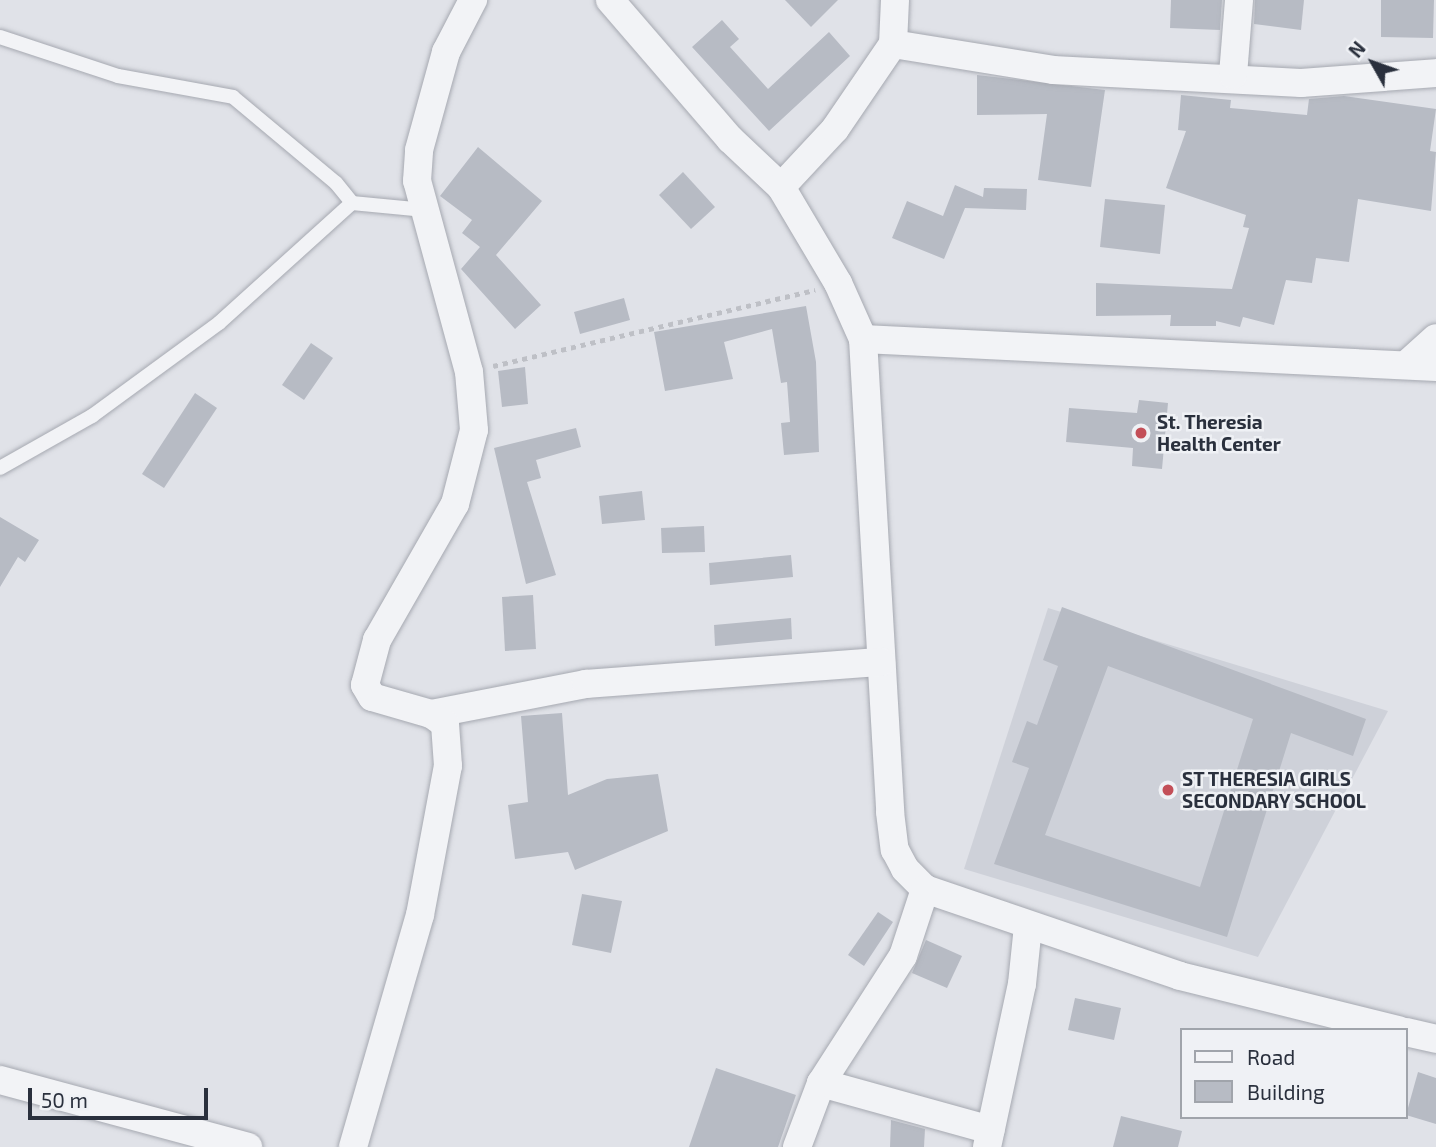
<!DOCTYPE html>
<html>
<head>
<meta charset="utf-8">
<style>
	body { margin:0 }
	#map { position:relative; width:1436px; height:1147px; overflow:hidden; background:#e0e2e8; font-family:"Exo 2",sans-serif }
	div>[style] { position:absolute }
	.built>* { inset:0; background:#ced1d9 }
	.building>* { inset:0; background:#b7bbc4 }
	.path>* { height:4.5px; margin-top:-2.25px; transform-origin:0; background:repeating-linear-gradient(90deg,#bec0c6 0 5px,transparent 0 10px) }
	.roads { filter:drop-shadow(0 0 2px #a6a9b1) drop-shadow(0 0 2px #a6a9b1) }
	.service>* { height:14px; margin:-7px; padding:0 7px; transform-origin:7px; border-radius:7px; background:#f2f3f6 }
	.minor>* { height:28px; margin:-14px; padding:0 14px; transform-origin:14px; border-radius:14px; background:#f2f3f6 }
	.dots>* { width:19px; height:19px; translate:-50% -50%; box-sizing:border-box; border:4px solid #eff1f5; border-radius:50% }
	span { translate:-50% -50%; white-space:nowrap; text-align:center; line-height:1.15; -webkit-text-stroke:5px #eff1f5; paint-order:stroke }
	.poi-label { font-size:19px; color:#2a303d; font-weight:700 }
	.left { translate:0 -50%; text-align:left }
	.legend { position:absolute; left:1180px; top:1028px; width:228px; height:91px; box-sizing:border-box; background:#eff1f5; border:2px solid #a0a4ab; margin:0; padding:9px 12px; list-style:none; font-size:21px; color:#2a303d }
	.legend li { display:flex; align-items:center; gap:14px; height:35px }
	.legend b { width:35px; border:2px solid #a0a4ab }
	.north { position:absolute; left:1338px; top:28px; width:70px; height:70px; -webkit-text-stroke:5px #eff1f5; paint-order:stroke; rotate:310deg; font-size:19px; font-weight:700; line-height:28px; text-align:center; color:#2a303d }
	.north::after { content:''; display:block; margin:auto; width:24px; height:32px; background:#2a303d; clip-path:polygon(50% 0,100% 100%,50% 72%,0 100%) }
	.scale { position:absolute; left:28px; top:1088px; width:180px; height:32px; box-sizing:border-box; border:4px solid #2a303d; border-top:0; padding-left:9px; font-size:21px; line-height:24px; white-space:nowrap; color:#2a303d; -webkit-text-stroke:5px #eff1f5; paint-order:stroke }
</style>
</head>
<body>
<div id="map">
	<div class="built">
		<div style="clip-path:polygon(1048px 608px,1388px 711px,1258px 957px,964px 869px)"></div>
	</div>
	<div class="building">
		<div style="clip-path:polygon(785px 0,838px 0,811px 27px)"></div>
		<div style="clip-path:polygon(1171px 0,1222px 0,1220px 30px,1170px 28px)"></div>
		<div style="clip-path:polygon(1255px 0,1304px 0,1301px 30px,1254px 24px)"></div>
		<div style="clip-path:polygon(1381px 0,1434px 0,1433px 38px,1381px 37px)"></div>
		<div style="clip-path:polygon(722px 20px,739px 39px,730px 47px,768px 89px,829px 32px,850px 56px,769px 131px,692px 47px)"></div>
		<div style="clip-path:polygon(977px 75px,1105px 90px,1091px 187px,1038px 180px,1047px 114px,977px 115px)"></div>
		<div style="clip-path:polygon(1181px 95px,1231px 100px,1230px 108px,1307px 115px,1309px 99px,1344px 96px,1436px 109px,1430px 151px,1436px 152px,1431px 211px,1358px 199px,1349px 262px,1316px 258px,1312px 283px,1286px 280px,1274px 325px,1243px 317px,1240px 327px,1216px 321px,1216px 326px,1170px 326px,1171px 315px,1096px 316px,1096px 283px,1232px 289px,1249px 228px,1243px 227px,1246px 215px,1166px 188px,1186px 131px,1178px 130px)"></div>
		<div style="clip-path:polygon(478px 147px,542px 201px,496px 255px,541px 305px,515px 329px,461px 269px,480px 247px,462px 233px,472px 220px,440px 196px)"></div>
		<div style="clip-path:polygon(683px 172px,715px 207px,691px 229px,659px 195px)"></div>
		<div style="clip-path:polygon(955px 185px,983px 197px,984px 188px,1027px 189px,1026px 210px,965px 208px,944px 259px,892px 238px,907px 201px,943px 216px)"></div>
		<div style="clip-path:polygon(1105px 199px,1165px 205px,1160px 254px,1100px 247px)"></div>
		<div style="clip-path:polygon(624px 298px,630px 320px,580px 334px,574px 312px)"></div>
		<div style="clip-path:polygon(806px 306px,816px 362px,819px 452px,784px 455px,781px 423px,790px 422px,787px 382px,781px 383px,772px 329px,724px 342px,733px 379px,665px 391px,654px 332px)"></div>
		<div style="clip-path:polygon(311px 343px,333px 358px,304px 400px,282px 385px)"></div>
		<div style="clip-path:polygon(525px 367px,528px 404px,502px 407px,498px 371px)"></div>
		<div style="clip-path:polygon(195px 393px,217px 408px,164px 488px,142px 474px)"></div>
		<div style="clip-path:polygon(1139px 400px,1168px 403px,1162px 469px,1132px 466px,1133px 448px,1066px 442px,1069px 408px,1137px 413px)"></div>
		<div style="clip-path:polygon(576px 428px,581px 447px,536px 460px,541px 478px,527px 482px,556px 575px,526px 584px,494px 448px)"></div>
		<div style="clip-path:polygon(642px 491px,645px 520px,602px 524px,599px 496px)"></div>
		<div style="clip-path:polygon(0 517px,39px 540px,25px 562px,18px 557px,0 587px)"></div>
		<div style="clip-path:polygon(704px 526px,705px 552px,662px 553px,661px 528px)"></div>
		<div style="clip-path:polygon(791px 555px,793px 577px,710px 585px,709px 563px)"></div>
		<div style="clip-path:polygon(533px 595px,536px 649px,505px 651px,502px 597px)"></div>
		<div style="clip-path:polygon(evenodd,1062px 607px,1366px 719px,1353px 756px,1291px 733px,1227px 937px,994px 864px,1029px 768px,1012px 762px,1027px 721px,1037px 725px,1058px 666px,1043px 660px,1062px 607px,1108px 666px,1253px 719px,1200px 887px,1045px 835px,1108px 666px)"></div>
		<div style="clip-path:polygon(791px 618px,792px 639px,715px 646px,714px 625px)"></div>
		<div style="clip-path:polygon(562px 713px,568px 795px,607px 779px,658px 774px,668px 831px,575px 870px,568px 852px,515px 859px,508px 805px,528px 802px,521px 716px)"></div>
		<div style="clip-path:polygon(582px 894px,622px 901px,611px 953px,572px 945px)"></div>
		<div style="clip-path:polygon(878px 912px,893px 922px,864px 966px,848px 955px)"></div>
		<div style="clip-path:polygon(926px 940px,962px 956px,947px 988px,912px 973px)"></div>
		<div style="clip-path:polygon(1075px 998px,1121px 1008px,1114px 1040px,1068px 1030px)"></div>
		<div style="clip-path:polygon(716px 1068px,796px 1095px,778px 1147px,689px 1147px)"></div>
		<div style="clip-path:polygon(1418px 1072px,1436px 1078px,1436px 1124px,1406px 1115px)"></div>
		<div style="clip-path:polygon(1121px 1116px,1182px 1131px,1178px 1147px,1113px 1147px)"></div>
		<div style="clip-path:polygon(891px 1120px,925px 1129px,924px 1147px,890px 1147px)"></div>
	</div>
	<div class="path">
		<div style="left:493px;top:366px;width:331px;rotate:-13.3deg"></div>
	</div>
	<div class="roads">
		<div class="service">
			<div style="left:0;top:37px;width:124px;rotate:18.3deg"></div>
			<div style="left:118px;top:76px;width:117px;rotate:10.3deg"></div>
			<div style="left:233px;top:97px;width:134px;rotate:39.9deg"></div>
			<div style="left:336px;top:183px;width:26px;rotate:51deg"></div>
			<div style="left:0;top:468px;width:106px;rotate:-29.5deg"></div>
			<div style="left:92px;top:416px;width:157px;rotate:-36.2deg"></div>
			<div style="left:219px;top:323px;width:179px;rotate:-42.1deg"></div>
			<div style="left:352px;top:203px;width:73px;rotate:5.5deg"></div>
		</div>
		<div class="minor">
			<div style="left:610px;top:0;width:184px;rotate:49.2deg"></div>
			<div style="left:730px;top:139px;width:70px;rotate:43.3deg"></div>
			<div style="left:781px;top:187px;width:112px;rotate:59.3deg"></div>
			<div style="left:838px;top:283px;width:61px;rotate:65.9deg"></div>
			<div style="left:863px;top:339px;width:474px;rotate:86.7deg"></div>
			<div style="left:890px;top:812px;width:38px;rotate:83deg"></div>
			<div style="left:895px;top:850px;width:21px;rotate:62deg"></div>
			<div style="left:905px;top:869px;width:28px;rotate:45deg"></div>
			<div style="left:925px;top:889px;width:269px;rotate:18.8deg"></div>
			<div style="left:1180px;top:976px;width:226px;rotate:13.9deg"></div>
			<div style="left:893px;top:44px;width:162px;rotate:9.2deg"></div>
			<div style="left:1053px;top:70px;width:248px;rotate:3deg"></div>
			<div style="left:1301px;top:83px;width:135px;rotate:-4.2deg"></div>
			<div style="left:1233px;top:75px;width:75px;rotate:-85.4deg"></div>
			<div style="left:781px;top:187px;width:79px;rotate:-47deg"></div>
			<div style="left:835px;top:129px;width:103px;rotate:-55.7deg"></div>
			<div style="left:893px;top:44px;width:44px;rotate:-87.4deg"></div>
			<div style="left:863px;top:339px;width:574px;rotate:2.8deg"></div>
			<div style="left:1406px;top:365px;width:40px;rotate:-42deg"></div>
			<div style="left:431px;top:714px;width:158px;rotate:-11deg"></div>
			<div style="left:586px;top:684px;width:296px;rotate:-4.3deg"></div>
			<div style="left:1406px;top:1032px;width:31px;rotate:13deg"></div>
			<div style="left:0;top:1080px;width:257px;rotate:15.1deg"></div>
			<div style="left:821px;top:1083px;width:176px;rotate:15.5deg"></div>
			<div style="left:353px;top:1147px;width:241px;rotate:-73.9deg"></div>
			<div style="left:420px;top:915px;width:152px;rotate:-79.4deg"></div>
			<div style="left:448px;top:766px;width:42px;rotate:-94.1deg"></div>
			<div style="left:445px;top:724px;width:17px;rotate:-144deg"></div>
			<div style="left:431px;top:714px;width:61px;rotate:-163.9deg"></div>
			<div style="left:372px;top:697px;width:14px;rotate:-120deg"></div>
			<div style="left:365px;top:685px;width:47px;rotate:-75.1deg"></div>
			<div style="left:377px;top:640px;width:157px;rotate:-60.2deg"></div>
			<div style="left:455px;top:504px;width:76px;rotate:-75.6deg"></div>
			<div style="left:474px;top:430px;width:58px;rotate:-94.9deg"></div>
			<div style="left:469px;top:372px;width:198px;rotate:-105.2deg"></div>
			<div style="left:417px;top:181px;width:31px;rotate:-86deg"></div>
			<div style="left:419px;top:150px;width:102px;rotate:-74.6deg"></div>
			<div style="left:446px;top:52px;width:59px;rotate:-62.6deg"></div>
			<div style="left:797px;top:1147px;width:68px;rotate:-69.4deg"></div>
			<div style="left:821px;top:1083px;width:151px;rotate:-57.2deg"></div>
			<div style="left:903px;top:956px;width:71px;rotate:-71.8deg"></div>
			<div style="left:987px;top:1147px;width:167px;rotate:-77.9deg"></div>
			<div style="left:1022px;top:984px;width:58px;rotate:-84.1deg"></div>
		</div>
	</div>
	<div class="dots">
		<div style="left:1141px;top:433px;background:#c34f58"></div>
		<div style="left:1168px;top:790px;background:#c34f58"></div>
	</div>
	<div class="poi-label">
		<span class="left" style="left:1157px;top:433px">St. Theresia<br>Health Center</span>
		<span class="left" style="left:1182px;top:790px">ST THERESIA GIRLS<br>SECONDARY SCHOOL</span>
	</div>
	<ul class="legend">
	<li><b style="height:9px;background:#f2f3f6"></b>Road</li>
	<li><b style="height:19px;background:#b7bbc4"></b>Building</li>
	</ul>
	<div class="north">N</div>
	<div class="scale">50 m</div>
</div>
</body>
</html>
